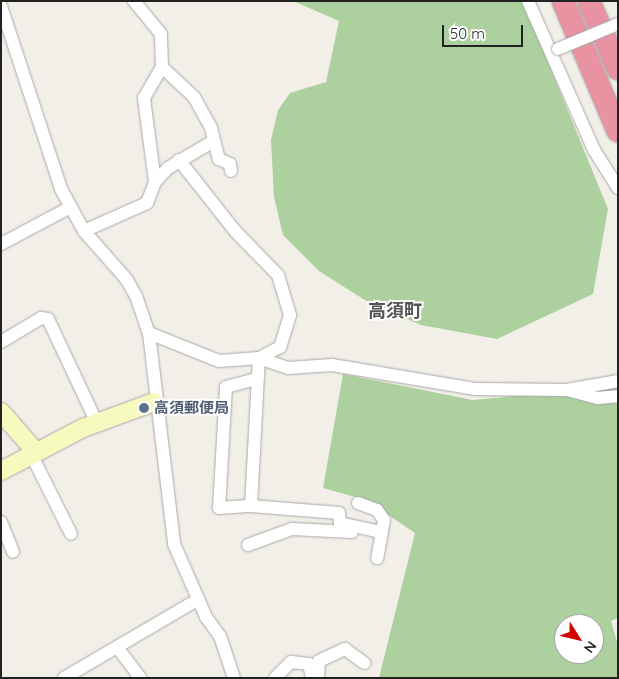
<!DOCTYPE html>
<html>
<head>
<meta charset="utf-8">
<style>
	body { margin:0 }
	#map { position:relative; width:619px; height:679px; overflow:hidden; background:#f2efe9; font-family:Quicksand,"Noto Sans JP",sans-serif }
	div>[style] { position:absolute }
	.forest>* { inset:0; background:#add19e }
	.roads { filter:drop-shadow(0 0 1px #a9a9a9) drop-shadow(0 0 1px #a9a9a9) }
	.street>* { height:12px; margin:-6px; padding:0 6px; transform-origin:6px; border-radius:6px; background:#fff }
	.secondary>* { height:18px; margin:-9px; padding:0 9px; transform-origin:9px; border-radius:9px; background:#f7fabf }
	.highway>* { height:22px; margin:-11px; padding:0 11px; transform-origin:11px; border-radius:11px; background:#e892a2 }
	.bridges { filter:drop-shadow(0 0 1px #a9a9a9) drop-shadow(0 0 1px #a9a9a9) }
	.street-bridge>* { height:12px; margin:-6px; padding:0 6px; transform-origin:6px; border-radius:6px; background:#fff }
	.dots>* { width:14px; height:14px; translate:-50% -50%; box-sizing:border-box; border:2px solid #fff; border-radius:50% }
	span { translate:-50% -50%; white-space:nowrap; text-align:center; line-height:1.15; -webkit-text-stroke:4px #fff; paint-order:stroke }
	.service-label { font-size:15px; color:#4e5e75; font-weight:700 }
	.left { translate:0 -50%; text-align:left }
	.quarter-label { font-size:18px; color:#555; font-weight:700 }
	.frame { position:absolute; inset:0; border:2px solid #222; pointer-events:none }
	.north { position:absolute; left:554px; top:614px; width:50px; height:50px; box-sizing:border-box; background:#fff; border:1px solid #a7a7a7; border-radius:50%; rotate:126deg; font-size:14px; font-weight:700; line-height:20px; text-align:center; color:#222 }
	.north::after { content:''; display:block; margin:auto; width:18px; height:22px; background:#d40000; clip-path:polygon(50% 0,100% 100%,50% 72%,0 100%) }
	.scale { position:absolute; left:442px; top:25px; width:81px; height:22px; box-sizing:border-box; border:2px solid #222; border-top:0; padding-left:6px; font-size:15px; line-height:18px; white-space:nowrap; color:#222; -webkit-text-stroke:4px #fff; paint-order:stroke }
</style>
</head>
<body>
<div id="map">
	<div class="forest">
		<div style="clip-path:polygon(293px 1px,523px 1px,608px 209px,593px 294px,497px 339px,421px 325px,371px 304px,319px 271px,283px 235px,274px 197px,271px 140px,278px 110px,290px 93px,326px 82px,339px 21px)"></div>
		<div style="clip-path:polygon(evenodd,343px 374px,473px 400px,618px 386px,618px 618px,611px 621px,618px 645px,618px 678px,379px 678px,415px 533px,366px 500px,323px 488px,343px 374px,564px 624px,594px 624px,594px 654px,564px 654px,564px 624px)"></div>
	</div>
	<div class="roads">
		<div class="street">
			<div style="left:528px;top:1px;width:163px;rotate:66.1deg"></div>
			<div style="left:594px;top:150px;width:45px;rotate:57.7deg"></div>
			<div style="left:1px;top:6px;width:193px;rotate:71.8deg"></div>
			<div style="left:61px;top:189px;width:48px;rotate:61.3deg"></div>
			<div style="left:84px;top:231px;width:65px;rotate:48.7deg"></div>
			<div style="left:127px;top:280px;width:18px;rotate:61deg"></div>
			<div style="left:136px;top:296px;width:39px;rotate:71deg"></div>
			<div style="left:149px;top:333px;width:212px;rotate:83.2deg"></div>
			<div style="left:174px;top:544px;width:80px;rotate:66.3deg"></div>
			<div style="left:206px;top:617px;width:24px;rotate:54deg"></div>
			<div style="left:220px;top:636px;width:44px;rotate:71.6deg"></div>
			<div style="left:162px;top:67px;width:44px;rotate:43.2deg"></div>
			<div style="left:194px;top:97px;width:35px;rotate:61deg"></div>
			<div style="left:211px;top:128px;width:32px;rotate:76deg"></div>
			<div style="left:219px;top:159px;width:12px;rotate:24deg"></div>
			<div style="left:230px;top:164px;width:7px;rotate:82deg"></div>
			<div style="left:179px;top:160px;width:90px;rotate:51.7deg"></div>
			<div style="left:235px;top:231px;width:62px;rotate:45.7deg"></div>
			<div style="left:278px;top:275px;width:42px;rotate:73.3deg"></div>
			<div style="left:290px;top:315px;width:34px;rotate:107deg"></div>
			<div style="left:280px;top:347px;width:24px;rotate:152deg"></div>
			<div style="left:259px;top:358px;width:148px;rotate:93.1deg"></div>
			<div style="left:155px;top:182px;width:19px;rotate:-47deg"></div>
			<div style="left:168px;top:168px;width:51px;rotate:-30.6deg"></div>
			<div style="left:84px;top:231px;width:69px;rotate:-24deg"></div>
			<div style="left:147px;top:203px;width:22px;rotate:-69deg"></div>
			<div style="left:155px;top:182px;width:85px;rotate:-97.5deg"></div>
			<div style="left:144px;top:98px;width:36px;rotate:-60deg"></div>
			<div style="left:162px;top:67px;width:33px;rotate:-92deg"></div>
			<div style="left:161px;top:34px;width:43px;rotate:-129.3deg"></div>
			<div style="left:1px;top:244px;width:79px;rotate:-27.9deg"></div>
			<div style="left:149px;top:333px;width:75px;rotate:21.8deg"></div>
			<div style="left:219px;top:361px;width:40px;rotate:-4.3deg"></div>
			<div style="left:259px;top:358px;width:31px;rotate:19deg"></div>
			<div style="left:288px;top:368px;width:44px;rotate:-3.9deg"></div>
			<div style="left:332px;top:365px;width:146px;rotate:9.5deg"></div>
			<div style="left:476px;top:389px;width:91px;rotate:0.6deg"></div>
			<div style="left:567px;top:390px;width:52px;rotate:-10deg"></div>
			<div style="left:1px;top:342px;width:47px;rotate:-31deg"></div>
			<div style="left:41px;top:318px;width:7px;rotate:8deg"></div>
			<div style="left:48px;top:319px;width:115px;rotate:64.8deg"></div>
			<div style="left:256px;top:379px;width:31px;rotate:165deg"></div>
			<div style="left:226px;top:387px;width:121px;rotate:93.3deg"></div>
			<div style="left:219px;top:508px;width:32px;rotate:-4deg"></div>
			<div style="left:251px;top:506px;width:88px;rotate:4.5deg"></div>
			<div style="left:339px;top:513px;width:10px;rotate:84deg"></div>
			<div style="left:340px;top:523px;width:42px;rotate:12.4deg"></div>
			<div style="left:571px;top:391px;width:27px;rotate:15deg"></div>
			<div style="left:597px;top:398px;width:21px;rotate:-5deg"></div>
			<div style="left:35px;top:451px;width:11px;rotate:90deg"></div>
			<div style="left:35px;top:462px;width:80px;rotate:63.4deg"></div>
			<div style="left:358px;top:503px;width:20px;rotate:20deg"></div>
			<div style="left:377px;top:510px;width:12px;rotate:55deg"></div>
			<div style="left:384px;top:520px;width:39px;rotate:100deg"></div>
			<div style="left:1px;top:522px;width:32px;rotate:68deg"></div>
			<div style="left:248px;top:545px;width:47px;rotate:-20deg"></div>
			<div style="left:292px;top:529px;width:60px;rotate:2.9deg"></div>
			<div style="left:117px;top:647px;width:39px;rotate:53deg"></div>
			<div style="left:64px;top:678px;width:154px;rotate:-30.4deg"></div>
			<div style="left:275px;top:678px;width:23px;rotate:-45deg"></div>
			<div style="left:291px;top:662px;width:18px;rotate:6deg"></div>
			<div style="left:309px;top:664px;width:14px;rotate:78deg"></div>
			<div style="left:318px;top:678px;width:17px;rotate:-87deg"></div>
			<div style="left:319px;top:661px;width:29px;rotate:-25deg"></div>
			<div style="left:345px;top:649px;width:24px;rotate:36deg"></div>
		</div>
		<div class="secondary">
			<div style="left:1px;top:412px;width:52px;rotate:48.9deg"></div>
			<div style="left:1px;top:471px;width:93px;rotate:-27.7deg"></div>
			<div style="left:83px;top:428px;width:76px;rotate:-20.1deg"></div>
		</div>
		<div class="highway">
			<div style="left:563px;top:1px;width:141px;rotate:67.1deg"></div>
			<div style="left:589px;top:1px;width:74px;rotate:66.9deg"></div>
		</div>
	</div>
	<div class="bridges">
		<div class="street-bridge">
			<div style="left:558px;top:49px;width:65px;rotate:-22.6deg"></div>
		</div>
	</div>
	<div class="dots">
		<div style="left:144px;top:408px;background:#5c6f8a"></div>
	</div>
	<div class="service-label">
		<span class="left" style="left:154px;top:408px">高須郵便局</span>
	</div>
	<div class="quarter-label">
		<span style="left:395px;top:311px">高須町</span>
	</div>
	<div class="frame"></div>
	<div class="north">N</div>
	<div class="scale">50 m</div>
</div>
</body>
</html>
